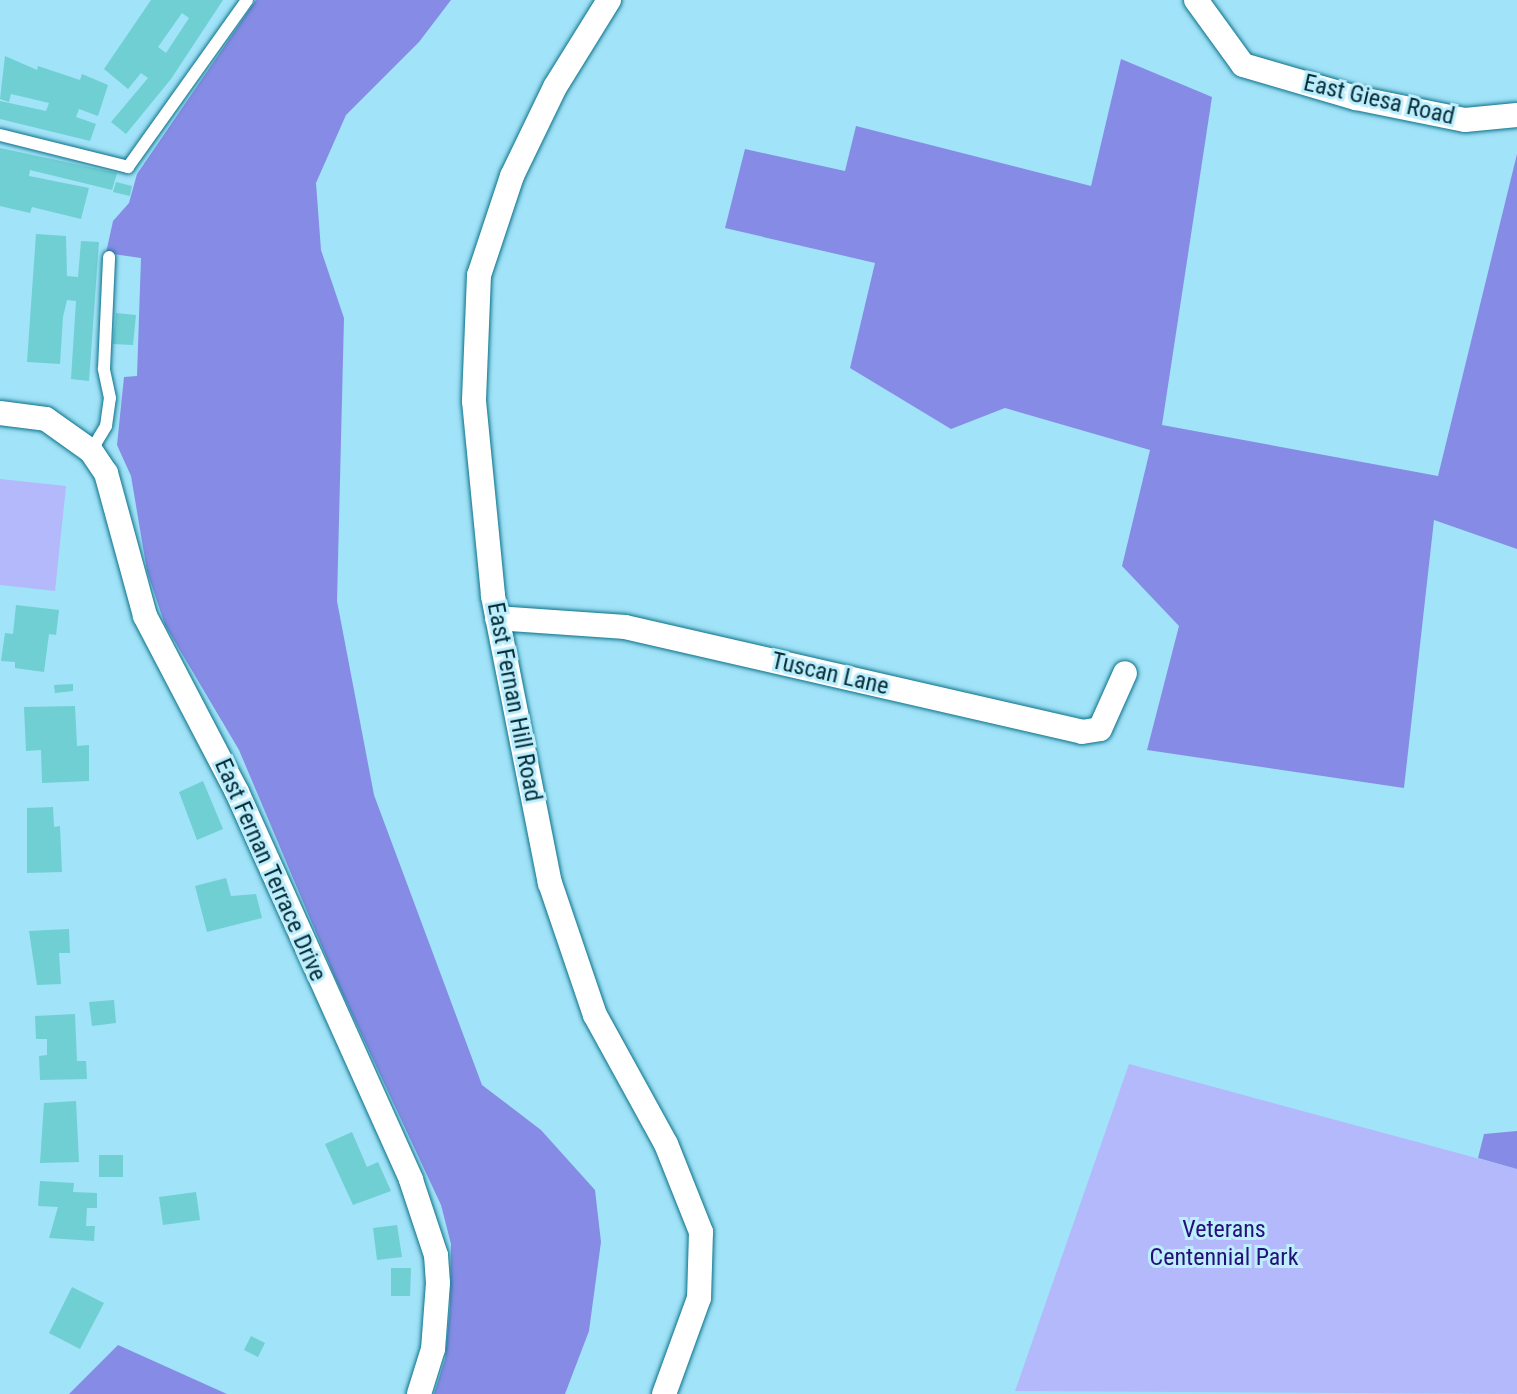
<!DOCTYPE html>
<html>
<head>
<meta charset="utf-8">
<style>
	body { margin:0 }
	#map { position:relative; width:1517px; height:1394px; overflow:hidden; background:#a1e3f8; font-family:"Roboto Condensed",sans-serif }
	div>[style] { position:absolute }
	.green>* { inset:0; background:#b3b9fa }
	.forest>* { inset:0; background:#868ce5 }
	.building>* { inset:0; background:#70cfd3 }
	.roads { filter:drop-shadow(0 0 2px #0b7289) drop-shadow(0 0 2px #0b7289) }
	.service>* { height:12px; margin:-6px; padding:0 6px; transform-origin:6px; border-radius:6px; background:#fff }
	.minor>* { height:24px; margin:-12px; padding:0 12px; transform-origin:12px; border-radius:12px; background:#fff }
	span { translate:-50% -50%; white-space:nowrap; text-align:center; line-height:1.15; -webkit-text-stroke:6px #bdeefd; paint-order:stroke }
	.street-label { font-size:24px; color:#062c36 }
	.park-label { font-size:24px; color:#260f79 }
</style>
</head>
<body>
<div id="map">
	<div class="green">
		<div style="clip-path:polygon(0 479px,66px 486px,55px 591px,0 585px)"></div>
		<div style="clip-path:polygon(1129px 1064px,1517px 1169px,1517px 1394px,1015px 1391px)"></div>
	</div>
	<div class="forest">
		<div style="clip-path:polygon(256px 0,451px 0,419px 42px,346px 115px,316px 183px,321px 250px,344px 318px,337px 601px,374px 795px,482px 1085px,541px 1130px,595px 1190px,601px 1242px,589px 1331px,565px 1394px,434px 1394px,445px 1359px,450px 1307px,451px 1244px,441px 1205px,336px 980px,239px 750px,165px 625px,147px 571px,131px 476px,117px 445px,124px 377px,137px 376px,141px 258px,106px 253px,113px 221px,129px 203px,137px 174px)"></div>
		<div style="clip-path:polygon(1121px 59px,1212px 97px,1162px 425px,1438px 476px,1517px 154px,1517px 549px,1434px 520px,1404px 788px,1147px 750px,1179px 626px,1122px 566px,1150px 450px,1005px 408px,951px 429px,850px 368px,875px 263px,725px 228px,745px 149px,845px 171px,856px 126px,1091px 186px)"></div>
		<div style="clip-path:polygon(1517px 1131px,1517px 1169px,1478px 1158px,1484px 1134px)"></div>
		<div style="clip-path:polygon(118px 1345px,227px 1394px,69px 1394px)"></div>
	</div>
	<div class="building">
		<div style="clip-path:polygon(evenodd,151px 0,223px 0,171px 79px,126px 134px,111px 122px,148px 78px,141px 73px,128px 89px,104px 69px,151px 0,182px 13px,189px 18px,166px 53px,158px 47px,182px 13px)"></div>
		<div style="clip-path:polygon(5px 56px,37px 70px,38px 66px,80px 80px,82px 74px,108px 85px,98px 116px,79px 109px,76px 117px,96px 124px,90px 141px,0 119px,0 101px,46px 111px,49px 103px,11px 94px,9px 102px,0 99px)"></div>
		<div style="clip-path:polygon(0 148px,117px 173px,112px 190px,30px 170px,29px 176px,89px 188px,81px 219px,32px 207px,30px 213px,0 206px)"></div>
		<div style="clip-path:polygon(116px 182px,132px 186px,130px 196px,113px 192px)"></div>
		<div style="clip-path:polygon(36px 234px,66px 236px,67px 276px,78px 277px,81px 241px,99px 242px,89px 381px,71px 379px,76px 301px,67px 300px,63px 317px,60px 364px,27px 362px)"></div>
		<div style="clip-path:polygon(116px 313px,136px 315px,133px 345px,113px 344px)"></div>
		<div style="clip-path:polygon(16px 605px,59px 610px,56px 635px,49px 634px,44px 672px,15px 668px,15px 662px,1px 661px,5px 633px,13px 634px)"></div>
		<div style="clip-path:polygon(73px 684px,73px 691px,55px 693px,54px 685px)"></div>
		<div style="clip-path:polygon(75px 706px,77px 746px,89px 745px,89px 781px,42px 783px,41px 750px,26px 751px,24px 707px)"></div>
		<div style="clip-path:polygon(203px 781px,223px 829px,197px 840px,179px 792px)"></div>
		<div style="clip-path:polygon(53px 807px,54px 827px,60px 826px,62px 872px,27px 873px,27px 808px)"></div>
		<div style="clip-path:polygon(226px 878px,231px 896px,256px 894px,262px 918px,207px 932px,195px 886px)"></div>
		<div style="clip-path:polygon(69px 929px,70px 953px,59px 953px,61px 984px,37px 985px,29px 931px)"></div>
		<div style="clip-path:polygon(114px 1000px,116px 1023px,92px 1026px,89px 1002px)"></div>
		<div style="clip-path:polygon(75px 1014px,77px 1061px,86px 1061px,87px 1079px,40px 1080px,39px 1056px,47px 1055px,47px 1039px,36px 1039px,35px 1016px)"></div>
		<div style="clip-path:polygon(76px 1101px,79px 1162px,40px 1163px,44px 1103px)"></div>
		<div style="clip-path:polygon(352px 1132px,367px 1167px,378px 1162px,391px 1191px,353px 1205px,325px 1144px)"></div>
		<div style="clip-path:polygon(99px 1155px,123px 1155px,123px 1177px,99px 1177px)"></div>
		<div style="clip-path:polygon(40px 1181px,74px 1183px,73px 1192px,97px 1193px,97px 1208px,87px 1208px,86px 1226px,95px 1226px,94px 1241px,49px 1238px,58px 1207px,38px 1206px)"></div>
		<div style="clip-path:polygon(196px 1192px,200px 1220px,163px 1225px,159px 1197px)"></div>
		<div style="clip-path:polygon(397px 1225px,402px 1257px,377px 1260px,373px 1228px)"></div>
		<div style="clip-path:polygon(391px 1268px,411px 1268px,410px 1296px,391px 1296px)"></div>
		<div style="clip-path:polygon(72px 1287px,104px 1303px,80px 1349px,49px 1333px)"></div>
		<div style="clip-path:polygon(251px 1336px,265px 1343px,258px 1357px,244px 1350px)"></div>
	</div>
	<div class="roads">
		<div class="service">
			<div style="left:0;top:135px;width:132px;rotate:14deg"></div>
			<div style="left:128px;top:167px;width:205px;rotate:-54.5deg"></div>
			<div style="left:91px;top:451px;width:29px;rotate:-59deg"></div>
			<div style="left:106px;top:426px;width:28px;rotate:-82deg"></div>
			<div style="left:110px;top:398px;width:30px;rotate:-102deg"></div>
			<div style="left:104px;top:369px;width:112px;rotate:-87.4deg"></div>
		</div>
		<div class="minor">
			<div style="left:609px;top:0;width:102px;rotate:121.8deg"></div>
			<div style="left:555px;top:87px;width:99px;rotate:115.8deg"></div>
			<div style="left:512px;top:176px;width:104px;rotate:108.4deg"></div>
			<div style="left:479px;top:275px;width:126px;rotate:92.3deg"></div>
			<div style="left:474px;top:401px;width:196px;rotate:84.4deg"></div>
			<div style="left:493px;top:596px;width:293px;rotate:78.8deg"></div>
			<div style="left:550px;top:883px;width:139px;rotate:71.2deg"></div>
			<div style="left:595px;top:1015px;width:147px;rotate:61.2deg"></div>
			<div style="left:666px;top:1144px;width:95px;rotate:68.3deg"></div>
			<div style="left:701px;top:1232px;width:66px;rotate:91.7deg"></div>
			<div style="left:699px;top:1298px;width:102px;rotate:110deg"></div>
			<div style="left:1196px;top:0;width:80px;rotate:54.1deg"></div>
			<div style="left:1243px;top:65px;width:118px;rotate:16.3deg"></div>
			<div style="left:1356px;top:98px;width:111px;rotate:11.4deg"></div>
			<div style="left:1465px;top:120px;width:52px;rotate:-5.5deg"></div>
			<div style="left:0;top:413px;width:46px;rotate:7.4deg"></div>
			<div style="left:46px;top:419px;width:55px;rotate:35.4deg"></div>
			<div style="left:91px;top:451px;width:27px;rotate:56deg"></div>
			<div style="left:106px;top:473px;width:148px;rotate:74.7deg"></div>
			<div style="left:145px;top:616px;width:199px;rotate:62.4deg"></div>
			<div style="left:237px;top:792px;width:425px;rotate:65.8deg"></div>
			<div style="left:411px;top:1180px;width:79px;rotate:71.6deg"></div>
			<div style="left:436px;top:1255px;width:28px;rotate:86deg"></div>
			<div style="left:438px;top:1283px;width:66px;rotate:94.3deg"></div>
			<div style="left:433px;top:1349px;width:47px;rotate:107.3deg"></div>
			<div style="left:497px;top:618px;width:128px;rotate:4deg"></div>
			<div style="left:625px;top:627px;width:469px;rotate:12.9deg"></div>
			<div style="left:1082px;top:732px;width:18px;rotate:-9deg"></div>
			<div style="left:1100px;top:729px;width:61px;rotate:-65.9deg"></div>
		</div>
	</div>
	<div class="street-label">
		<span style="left:1379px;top:100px;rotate:13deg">East Giesa Road</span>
		<span style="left:830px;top:674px;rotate:13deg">Tuscan Lane</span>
		<span style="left:514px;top:702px;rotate:79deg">East Fernan Hill Road</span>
		<span style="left:270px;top:870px;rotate:66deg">East Fernan Terrace Drive</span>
	</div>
	<div class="park-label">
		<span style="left:1224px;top:1244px">Veterans<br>Centennial Park</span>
	</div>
</div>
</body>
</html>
